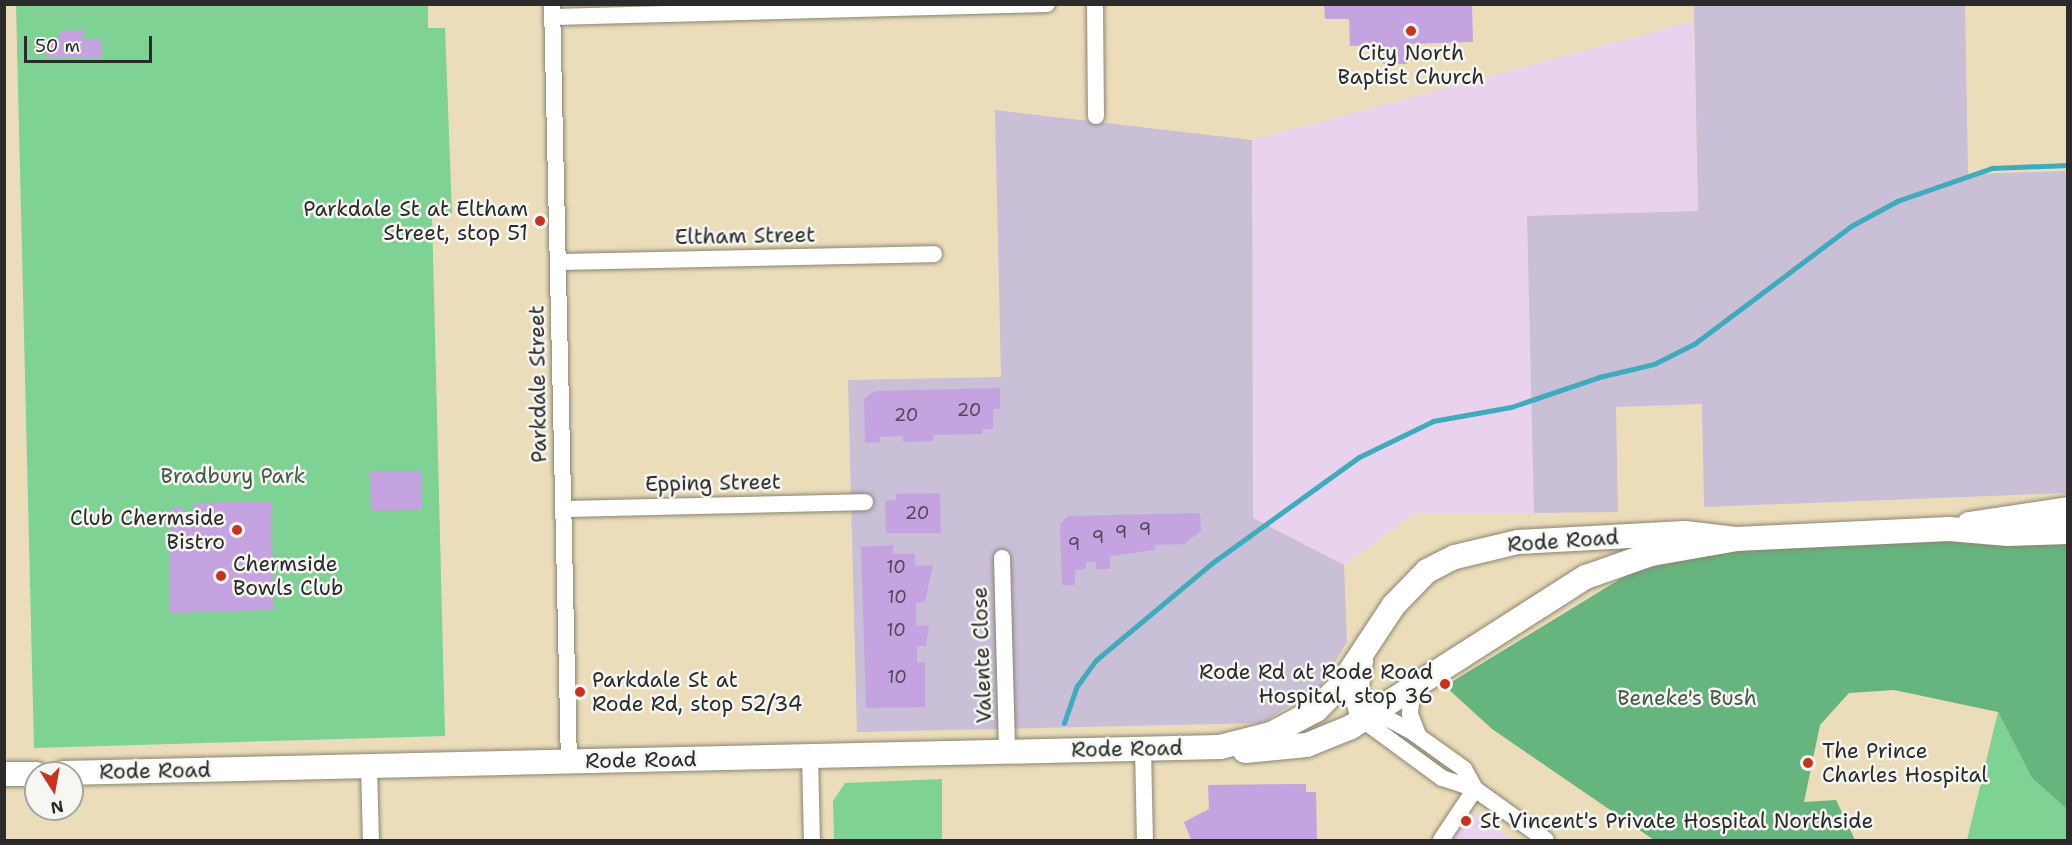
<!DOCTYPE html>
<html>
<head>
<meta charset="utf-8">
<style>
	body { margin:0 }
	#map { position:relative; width:2072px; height:845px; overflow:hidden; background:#ebddba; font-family:"Shantell Sans",sans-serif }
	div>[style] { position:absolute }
	.built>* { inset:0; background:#e9d2ed }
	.industrial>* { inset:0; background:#c9bfd7 }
	.green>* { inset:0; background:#7ed294 }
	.forest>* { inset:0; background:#66b47e }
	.stream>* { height:5px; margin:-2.5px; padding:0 2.5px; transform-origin:2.5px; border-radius:2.5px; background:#3eacbd }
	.building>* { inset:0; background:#c4a3e0 }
	.roads { filter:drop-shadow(0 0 2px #8b8472) drop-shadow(0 0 2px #8b8472) }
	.street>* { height:16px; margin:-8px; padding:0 8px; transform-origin:8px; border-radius:8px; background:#fff }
	.secondary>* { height:24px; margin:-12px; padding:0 12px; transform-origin:12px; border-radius:12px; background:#fff }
	.dots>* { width:16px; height:16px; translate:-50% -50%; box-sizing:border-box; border:3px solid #f6f6f2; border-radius:50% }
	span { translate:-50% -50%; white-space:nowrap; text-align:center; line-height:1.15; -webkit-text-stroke:5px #f6f6f2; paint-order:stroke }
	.number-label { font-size:18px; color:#514958 }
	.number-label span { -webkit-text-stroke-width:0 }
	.poi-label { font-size:21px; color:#2b2b2b }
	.right { translate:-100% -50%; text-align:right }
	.left { translate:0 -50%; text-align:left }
	.street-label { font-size:21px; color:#2b2b2b }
	.park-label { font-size:21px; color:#445d4a }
	.frame { position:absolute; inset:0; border:6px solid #2b2b2b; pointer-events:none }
	.north { position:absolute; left:24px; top:761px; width:60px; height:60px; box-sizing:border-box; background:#f6f6f2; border:2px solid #a5a5a2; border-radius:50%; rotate:169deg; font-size:16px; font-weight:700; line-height:24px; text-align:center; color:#2b2b2b }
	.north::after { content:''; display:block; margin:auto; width:21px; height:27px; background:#c8321e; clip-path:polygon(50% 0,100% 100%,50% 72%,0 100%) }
	.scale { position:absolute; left:24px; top:36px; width:128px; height:27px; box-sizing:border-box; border:3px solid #2b2b2b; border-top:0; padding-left:8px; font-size:18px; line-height:21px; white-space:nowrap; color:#2b2b2b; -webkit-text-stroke:4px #f6f6f2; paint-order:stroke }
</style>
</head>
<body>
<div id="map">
	<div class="built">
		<div style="clip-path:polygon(1694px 21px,1698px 212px,1527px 216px,1534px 513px,1414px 514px,1344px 565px,1253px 518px,1252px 140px)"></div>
		<div style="clip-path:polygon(1458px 802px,1513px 840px,1434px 840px)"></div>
	</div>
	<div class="industrial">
		<div style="clip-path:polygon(1694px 5px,1965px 5px,1968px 174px,2067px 171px,2067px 493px,1704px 507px,1702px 404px,1616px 407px,1618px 512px,1534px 513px,1527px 216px,1698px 211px)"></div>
		<div style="clip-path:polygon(995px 110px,1252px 140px,1253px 518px,1344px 565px,1347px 642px,1320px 687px,1261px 723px,857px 732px,848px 380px,1001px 377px)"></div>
	</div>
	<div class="green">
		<div style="clip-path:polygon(16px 5px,428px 5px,428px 28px,445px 28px,452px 214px,432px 215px,445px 736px,34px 748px)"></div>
		<div style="clip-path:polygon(1998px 712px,2032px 778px,2067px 809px,2067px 840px,1967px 840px)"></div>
		<div style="clip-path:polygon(942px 779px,942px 840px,834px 840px,833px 801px,845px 783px)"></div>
	</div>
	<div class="forest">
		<div style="clip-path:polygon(2067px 538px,2067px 809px,2032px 778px,1998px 712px,1894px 690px,1849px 693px,1820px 725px,1804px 802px,1836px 800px,1855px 840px,1654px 840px,1492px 729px,1445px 686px,1635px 570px,1765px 545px)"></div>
	</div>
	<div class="stream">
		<div style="left:1064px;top:723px;width:39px;rotate:-71deg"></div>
		<div style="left:1077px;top:686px;width:32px;rotate:-54deg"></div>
		<div style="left:1096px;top:660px;width:151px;rotate:-39.9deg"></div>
		<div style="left:1212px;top:563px;width:181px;rotate:-35.8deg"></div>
		<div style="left:1359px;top:457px;width:82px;rotate:-25.9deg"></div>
		<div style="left:1433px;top:421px;width:79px;rotate:-10.2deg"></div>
		<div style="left:1511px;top:407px;width:93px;rotate:-18.8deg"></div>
		<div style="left:1599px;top:377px;width:57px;rotate:-13.3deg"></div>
		<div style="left:1654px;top:364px;width:45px;rotate:-26.6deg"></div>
		<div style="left:1694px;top:344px;width:196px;rotate:-36.9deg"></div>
		<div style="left:1851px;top:226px;width:52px;rotate:-28.5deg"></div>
		<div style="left:1897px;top:201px;width:101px;rotate:-19.2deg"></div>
		<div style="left:1992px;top:168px;width:76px;rotate:-2.3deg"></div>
	</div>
	<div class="building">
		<div style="clip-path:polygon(1324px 4px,1472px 4px,1473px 42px,1407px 44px,1407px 64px,1383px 64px,1383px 45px,1350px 46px,1349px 19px,1325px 19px)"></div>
		<div style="clip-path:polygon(84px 30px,84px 40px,101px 39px,102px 57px,46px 58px,46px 40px,59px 40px,59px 31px)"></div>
		<div style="clip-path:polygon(1000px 388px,1000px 409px,993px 409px,993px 429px,982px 429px,982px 434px,933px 435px,933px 441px,903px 442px,903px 436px,879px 437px,880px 442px,865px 443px,864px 399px,875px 391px)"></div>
		<div style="clip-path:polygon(370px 471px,421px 471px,422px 510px,371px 511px)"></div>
		<div style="clip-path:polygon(940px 493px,941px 533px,886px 533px,885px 501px,896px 500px,896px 494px)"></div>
		<div style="clip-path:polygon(271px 501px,274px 610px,169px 613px,171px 508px,184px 507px,185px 526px,194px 526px,194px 503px)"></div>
		<div style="clip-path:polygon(1200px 513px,1201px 531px,1184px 544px,1154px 545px,1155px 550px,1110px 556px,1110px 569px,1096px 569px,1096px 562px,1086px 562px,1086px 569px,1075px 570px,1075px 585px,1062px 585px,1060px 524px,1068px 516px)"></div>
		<div style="clip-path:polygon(893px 545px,893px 554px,915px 554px,915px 566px,933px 565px,925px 602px,916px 603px,916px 626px,929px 625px,926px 646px,917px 646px,917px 663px,925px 662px,925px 707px,866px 708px,861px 547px)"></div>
		<div style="clip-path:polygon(1306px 784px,1306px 792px,1316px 792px,1317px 840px,1191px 840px,1184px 822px,1209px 809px,1208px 785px)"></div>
	</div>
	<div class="roads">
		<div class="street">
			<div style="left:552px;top:4px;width:758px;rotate:88.72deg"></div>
			<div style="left:1095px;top:4px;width:112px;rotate:89.5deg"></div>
			<div style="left:552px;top:17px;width:495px;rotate:-1.5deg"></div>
			<div style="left:558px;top:262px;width:376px;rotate:-1.2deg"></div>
			<div style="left:563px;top:509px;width:302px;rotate:-1.3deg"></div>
			<div style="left:1002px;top:558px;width:193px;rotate:88.5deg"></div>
			<div style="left:1413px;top:688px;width:26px;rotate:97deg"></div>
			<div style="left:1410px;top:714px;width:22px;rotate:69deg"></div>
			<div style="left:1375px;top:712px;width:41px;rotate:27.8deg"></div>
			<div style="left:1411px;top:731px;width:65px;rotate:35.6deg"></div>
			<div style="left:1464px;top:769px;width:23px;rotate:61deg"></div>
			<div style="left:1363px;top:720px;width:98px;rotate:36.3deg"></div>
			<div style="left:1442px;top:778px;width:35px;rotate:18deg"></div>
			<div style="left:1475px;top:789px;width:87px;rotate:35.7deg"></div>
			<div style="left:1143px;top:748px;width:92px;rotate:88.8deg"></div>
			<div style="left:810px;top:755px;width:85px;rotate:88.7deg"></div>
			<div style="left:369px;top:766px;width:74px;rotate:88.5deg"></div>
			<div style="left:1441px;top:840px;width:61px;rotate:-56.3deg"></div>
		</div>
		<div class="secondary">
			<div style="left:1969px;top:524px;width:100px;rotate:-8.6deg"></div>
			<div style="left:1361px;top:661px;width:32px;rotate:99deg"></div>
			<div style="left:1356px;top:693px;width:28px;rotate:75deg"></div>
			<div style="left:1245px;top:751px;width:62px;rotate:-5.5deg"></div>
			<div style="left:1307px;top:745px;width:48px;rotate:-22.2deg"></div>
			<div style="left:1351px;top:727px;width:279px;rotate:-32.6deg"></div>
			<div style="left:1586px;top:577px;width:69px;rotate:-19.5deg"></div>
			<div style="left:1651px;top:554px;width:86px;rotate:-10deg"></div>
			<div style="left:1736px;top:539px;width:213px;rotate:-2.7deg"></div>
			<div style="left:1949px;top:529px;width:59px;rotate:4.8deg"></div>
			<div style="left:2008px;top:534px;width:60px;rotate:-1.9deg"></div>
			<div style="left:63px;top:773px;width:1157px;rotate:-1.29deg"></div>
			<div style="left:1220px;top:747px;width:53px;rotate:-14.3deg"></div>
			<div style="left:1271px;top:734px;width:51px;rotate:-28.1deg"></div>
			<div style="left:1316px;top:710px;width:35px;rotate:-45deg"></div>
			<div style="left:1341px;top:685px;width:96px;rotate:-56.5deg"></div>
			<div style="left:1394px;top:605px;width:47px;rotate:-45.9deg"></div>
			<div style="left:1427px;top:571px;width:31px;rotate:-27deg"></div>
			<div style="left:1455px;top:557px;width:65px;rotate:-13.4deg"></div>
			<div style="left:1518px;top:542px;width:167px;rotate:-3.1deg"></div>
			<div style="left:1685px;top:533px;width:51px;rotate:6.7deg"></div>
			<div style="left:4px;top:774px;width:32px"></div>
		</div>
	</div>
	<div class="dots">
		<div style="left:1411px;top:31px;background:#c8321e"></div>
		<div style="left:540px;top:221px;background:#c8321e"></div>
		<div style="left:237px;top:530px;background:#c8321e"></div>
		<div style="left:221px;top:576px;background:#c8321e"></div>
		<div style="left:1445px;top:684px;background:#c8321e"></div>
		<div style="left:580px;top:692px;background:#c8321e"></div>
		<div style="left:1808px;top:763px;background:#c8321e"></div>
		<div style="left:1466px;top:821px;background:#c8321e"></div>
	</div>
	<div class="number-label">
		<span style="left:969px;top:410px">20</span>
		<span style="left:906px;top:415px">20</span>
		<span style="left:917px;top:513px">20</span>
		<span style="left:1145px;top:529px">9</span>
		<span style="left:1121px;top:532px">9</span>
		<span style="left:1098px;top:537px">9</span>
		<span style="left:1074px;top:544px">9</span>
		<span style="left:896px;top:567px">10</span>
		<span style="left:897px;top:597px">10</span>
		<span style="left:896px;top:630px">10</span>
		<span style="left:897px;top:677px">10</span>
	</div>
	<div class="poi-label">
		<span style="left:1411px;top:65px">City North<br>Baptist Church</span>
		<span class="right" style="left:528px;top:221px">Parkdale St at Eltham<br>Street, stop 51</span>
		<span class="right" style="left:225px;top:530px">Club Chermside<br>Bistro</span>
		<span class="left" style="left:233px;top:576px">Chermside<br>Bowls Club</span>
		<span class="right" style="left:1433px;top:684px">Rode Rd at Rode Road<br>Hospital, stop 36</span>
		<span class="left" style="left:592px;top:692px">Parkdale St at<br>Rode Rd, stop 52/34</span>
		<span class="left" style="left:1822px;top:763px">The Prince<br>Charles Hospital</span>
		<span class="left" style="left:1480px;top:821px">St Vincent's Private Hospital Northside</span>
	</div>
	<div class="street-label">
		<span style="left:745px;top:236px;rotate:-1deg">Eltham Street</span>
		<span style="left:538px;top:384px;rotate:-91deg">Parkdale Street</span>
		<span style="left:713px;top:483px;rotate:-1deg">Epping Street</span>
		<span style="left:1563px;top:541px;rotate:-4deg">Rode Road</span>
		<span style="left:982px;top:655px;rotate:-92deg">Valente Close</span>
		<span style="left:1127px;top:749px;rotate:-1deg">Rode Road</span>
		<span style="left:641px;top:760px;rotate:-1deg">Rode Road</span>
		<span style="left:155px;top:771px;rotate:-1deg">Rode Road</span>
	</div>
	<div class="park-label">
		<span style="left:233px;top:476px">Bradbury Park</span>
		<span style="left:1687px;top:698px">Beneke's Bush</span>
	</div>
	<div class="frame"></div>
	<div class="north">N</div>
	<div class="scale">50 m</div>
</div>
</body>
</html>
